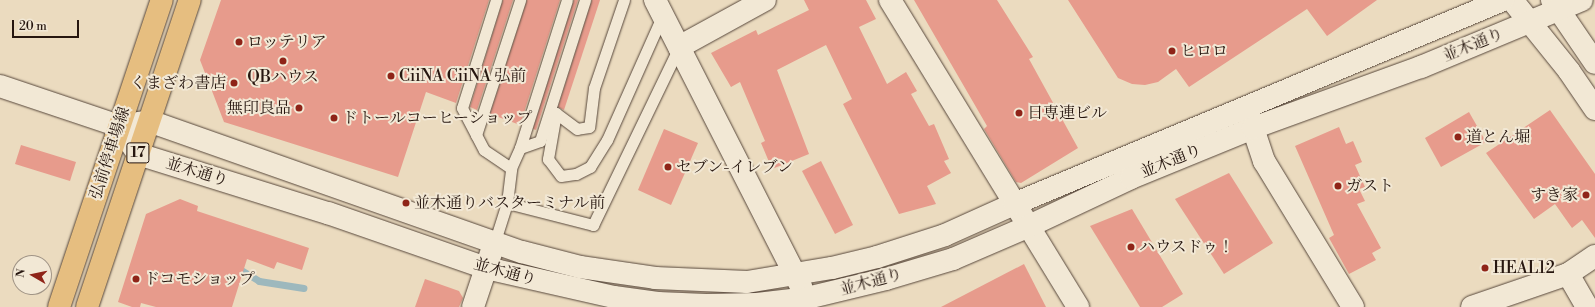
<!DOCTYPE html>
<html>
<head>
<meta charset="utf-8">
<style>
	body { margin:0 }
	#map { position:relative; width:1595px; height:307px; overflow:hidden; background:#ebdbbf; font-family:"Libre Bodoni","Noto Serif JP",serif }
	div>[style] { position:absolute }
	.stream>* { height:7px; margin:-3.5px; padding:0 3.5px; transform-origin:3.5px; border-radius:3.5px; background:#9db8bd }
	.building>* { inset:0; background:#e79b8c }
	.roads { filter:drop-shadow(0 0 1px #57473b) drop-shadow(0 0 1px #57473b) }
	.lane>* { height:11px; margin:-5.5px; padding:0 5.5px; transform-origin:5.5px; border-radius:5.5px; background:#f2e8d5 }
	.street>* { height:22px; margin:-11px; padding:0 11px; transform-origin:11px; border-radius:11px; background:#f2e8d5 }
	.secondary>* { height:22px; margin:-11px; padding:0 11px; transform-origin:11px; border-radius:11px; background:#f2e8d5 }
	.primary>* { height:22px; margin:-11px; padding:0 11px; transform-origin:11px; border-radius:11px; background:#e6be80 }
	.dots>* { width:11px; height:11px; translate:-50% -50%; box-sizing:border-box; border:2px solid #f2e8d5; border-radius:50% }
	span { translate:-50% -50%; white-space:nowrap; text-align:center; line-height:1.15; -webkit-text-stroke:4px #f2e8d5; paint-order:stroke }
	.shield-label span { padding:1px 3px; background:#f2e8d5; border:1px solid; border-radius:3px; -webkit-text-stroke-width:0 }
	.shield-label { font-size:15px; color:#26160f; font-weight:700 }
	.poi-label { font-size:16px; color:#26160f }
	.left { translate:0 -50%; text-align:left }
	.right { translate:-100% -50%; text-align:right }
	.street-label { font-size:16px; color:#26160f }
	.north { position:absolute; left:12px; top:255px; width:40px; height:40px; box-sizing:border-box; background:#f2e8d5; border:1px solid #a09486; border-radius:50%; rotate:279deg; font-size:11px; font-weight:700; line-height:16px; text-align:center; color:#26160f }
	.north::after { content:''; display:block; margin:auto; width:14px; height:18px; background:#8f2418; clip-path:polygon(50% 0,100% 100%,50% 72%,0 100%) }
	.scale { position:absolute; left:12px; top:20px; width:67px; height:18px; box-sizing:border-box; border:2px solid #26160f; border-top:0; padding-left:5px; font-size:12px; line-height:14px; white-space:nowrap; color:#26160f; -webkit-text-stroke:3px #f2e8d5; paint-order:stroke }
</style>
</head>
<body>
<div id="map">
	<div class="stream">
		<div style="left:236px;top:267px;width:27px;rotate:31deg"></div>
		<div style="left:259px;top:281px;width:45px;rotate:9deg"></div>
	</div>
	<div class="building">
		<div style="clip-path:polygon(221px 0,489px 0,456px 103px,426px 92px,398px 177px,224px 122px,200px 60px)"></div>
		<div style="clip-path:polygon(503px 0,513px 0,477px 110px,470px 107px)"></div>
		<div style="clip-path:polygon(527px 0,560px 0,520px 125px,490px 114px)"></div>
		<div style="clip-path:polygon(574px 0,578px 0,536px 130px,533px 129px)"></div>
		<div style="clip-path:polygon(592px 0,600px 0,564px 110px,558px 107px)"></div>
		<div style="clip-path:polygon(804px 0,866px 0,876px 19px,859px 27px,887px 84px,906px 72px,917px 91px,911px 94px,929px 126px,934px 124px,949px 159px,944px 161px,951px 173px,927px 186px,936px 204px,899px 214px,843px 104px,852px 99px,826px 45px,777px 70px,809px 154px,772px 169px,761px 143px,765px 141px,740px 82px,731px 87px,711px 53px,756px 30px,758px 35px,809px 10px)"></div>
		<div style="clip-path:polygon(914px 0,997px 0,1033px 57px,1029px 59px,1078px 148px,1021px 183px,1016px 182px,984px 129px,987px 126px)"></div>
		<div style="clip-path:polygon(1068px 0,1377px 0,1327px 36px,1307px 9px,1189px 87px,1176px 69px,1158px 82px,1145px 85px,1132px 84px,1118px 78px)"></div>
		<div style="clip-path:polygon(1550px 110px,1595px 174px,1595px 238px,1582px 220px,1572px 228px,1555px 204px,1534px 219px,1486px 153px)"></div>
		<div style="clip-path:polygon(1469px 112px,1486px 142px,1441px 167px,1425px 138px)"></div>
		<div style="clip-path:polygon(1339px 127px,1346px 144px,1353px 141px,1362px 162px,1355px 165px,1365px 187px,1359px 189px,1365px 201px,1357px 204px,1381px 248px,1372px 253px,1376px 260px,1349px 274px,1329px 238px,1334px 235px,1295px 146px)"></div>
		<div style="clip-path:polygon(664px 129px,698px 143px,671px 205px,638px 190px)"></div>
		<div style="clip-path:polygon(21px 145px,76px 162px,70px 181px,15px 164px)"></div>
		<div style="clip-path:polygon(821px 161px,853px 225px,835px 234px,802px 171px)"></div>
		<div style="clip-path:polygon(1229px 173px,1273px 243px,1224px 274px,1175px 199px)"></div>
		<div style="clip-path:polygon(180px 199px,198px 206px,197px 211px,309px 248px,302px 270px,277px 262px,274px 269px,247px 259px,232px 307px,156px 307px,141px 303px,140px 307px,132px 307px,118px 302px,146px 214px)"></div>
		<div style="clip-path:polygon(1132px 209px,1183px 294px,1162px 307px,1140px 307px,1090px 226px)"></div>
		<div style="clip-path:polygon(1024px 264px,1046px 307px,941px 307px)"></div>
		<div style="clip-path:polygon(425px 279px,459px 291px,463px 298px,459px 307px,415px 307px)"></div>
	</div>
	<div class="roads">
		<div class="lane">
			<div style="left:496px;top:0;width:113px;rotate:107.5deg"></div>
			<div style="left:462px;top:108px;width:47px;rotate:62.4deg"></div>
			<div style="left:484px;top:150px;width:32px;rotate:34deg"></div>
			<div style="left:624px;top:0;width:93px;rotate:108.8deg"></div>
			<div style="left:594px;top:88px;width:39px;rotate:97deg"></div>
			<div style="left:589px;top:127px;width:12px;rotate:171deg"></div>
			<div style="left:577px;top:129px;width:26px;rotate:-143deg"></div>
			<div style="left:556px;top:113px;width:47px;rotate:99.9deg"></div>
			<div style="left:548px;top:159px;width:21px;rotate:53deg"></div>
			<div style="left:561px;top:176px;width:15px;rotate:-8deg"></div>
			<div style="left:576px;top:174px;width:16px;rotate:-27deg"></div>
			<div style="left:590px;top:167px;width:32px;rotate:-58deg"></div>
			<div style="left:607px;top:140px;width:138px;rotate:-66deg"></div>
			<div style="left:476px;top:135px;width:142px;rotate:-71.9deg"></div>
			<div style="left:520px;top:148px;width:21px;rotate:-19deg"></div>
			<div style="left:540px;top:141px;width:148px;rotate:-72.3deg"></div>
			<div style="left:507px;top:203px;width:89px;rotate:14.3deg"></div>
			<div style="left:593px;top:225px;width:198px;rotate:-64.2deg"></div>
			<div style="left:494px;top:244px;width:43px;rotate:-72.4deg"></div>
			<div style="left:507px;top:203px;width:35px;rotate:-83deg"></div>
			<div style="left:511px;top:168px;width:22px;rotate:-66deg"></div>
			<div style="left:520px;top:148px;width:155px;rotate:-72.4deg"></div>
		</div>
		<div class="street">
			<div style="left:890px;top:0;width:360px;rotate:58.5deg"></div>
			<div style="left:679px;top:47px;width:98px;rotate:-28.7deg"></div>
			<div style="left:1247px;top:110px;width:54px;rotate:71.6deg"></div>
			<div style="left:1264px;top:161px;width:171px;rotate:58.6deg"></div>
			<div style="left:1568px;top:274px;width:38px;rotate:60deg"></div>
			<div style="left:473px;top:307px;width:66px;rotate:-71.6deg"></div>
			<div style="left:1472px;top:307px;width:102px;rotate:-19deg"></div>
			<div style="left:1568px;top:274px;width:32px;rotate:-34deg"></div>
		</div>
		<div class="secondary">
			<div style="left:655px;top:0;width:323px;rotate:63deg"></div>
			<div style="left:1512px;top:0;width:91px;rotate:51.2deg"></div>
			<div style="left:1569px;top:71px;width:46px;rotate:55.6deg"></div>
			<div style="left:1552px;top:0;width:76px;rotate:55.7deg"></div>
			<div style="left:0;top:86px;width:126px;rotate:18.6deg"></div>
			<div style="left:119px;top:126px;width:30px;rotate:-9deg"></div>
			<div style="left:149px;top:121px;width:395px;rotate:19.4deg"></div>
			<div style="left:522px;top:252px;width:60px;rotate:14.5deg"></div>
			<div style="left:580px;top:267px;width:76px;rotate:8.3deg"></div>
			<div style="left:655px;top:278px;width:92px;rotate:2.5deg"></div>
			<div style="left:747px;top:282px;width:86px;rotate:-9.4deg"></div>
			<div style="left:832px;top:268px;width:46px;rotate:-13.7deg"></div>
			<div style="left:877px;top:257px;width:71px;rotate:-17.9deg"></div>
			<div style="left:945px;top:235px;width:76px;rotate:-24.2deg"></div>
			<div style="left:1014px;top:204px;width:530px;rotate:-22.64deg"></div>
			<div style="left:119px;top:126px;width:34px;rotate:56deg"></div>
			<div style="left:138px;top:154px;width:199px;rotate:17.3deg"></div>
			<div style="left:328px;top:213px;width:167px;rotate:19.2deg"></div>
			<div style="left:486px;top:268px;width:131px;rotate:12.8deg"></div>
			<div style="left:614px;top:297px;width:44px;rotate:7.8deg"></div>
			<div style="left:658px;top:303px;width:48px;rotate:2.4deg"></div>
			<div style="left:706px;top:305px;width:51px;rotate:-1.1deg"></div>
			<div style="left:757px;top:304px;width:50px;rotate:-6.8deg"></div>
			<div style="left:807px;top:298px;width:81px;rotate:-13.5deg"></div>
			<div style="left:886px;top:279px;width:70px;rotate:-16.6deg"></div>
			<div style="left:953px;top:259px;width:81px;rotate:-23.4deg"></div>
			<div style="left:1027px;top:227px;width:115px;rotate:-25.2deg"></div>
			<div style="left:1131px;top:178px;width:132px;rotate:-22.3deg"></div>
			<div style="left:1253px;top:128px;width:179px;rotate:-20deg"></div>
			<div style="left:1421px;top:67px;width:174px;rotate:-22.6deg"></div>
		</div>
		<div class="primary">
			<div style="left:59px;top:307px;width:324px;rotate:-71.5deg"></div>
			<div style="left:87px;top:307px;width:324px;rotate:-71.5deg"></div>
		</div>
	</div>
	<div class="dots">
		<div style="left:239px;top:42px;background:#8f2418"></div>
		<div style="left:1172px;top:51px;background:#8f2418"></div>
		<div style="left:283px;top:61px;background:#8f2418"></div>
		<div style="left:391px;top:76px;background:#8f2418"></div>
		<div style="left:234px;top:83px;background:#8f2418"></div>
		<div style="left:299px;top:108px;background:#8f2418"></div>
		<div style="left:1019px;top:113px;background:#8f2418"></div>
		<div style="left:334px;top:118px;background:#8f2418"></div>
		<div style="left:1458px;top:137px;background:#8f2418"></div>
		<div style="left:668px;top:167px;background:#8f2418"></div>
		<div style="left:1338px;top:186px;background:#8f2418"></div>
		<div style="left:1586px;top:195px;background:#8f2418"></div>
		<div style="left:406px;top:203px;background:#8f2418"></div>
		<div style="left:1131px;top:247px;background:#8f2418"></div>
		<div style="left:1485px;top:268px;background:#8f2418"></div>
		<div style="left:136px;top:279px;background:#8f2418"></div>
	</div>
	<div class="shield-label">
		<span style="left:138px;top:153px">17</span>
	</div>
	<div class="poi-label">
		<span class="left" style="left:247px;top:42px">ロッテリア</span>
		<span class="left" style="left:1180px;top:51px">ヒロロ</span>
		<span class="left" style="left:399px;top:76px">CiiNA CiiNA 弘前</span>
		<span style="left:283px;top:77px">QBハウス</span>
		<span class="right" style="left:226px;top:83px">くまざわ書店</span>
		<span class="right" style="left:291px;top:108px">無印良品</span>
		<span class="left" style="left:1027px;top:113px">日専連ビル</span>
		<span class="left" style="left:342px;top:118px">ドトールコーヒーショップ</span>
		<span class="left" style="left:1466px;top:137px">道とん堀</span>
		<span class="left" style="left:676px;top:167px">セブン-イレブン</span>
		<span class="left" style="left:1346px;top:186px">ガスト</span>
		<span class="right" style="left:1578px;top:195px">すき家</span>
		<span class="left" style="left:414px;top:203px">並木通りバスターミナル前</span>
		<span class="left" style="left:1139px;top:247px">ハウスドゥ！</span>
		<span class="left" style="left:1493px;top:268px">HEAL12</span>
		<span class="left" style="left:144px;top:279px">ドコモショップ</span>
	</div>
	<div class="street-label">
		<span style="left:1473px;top:45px;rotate:-22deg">並木通り</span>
		<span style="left:110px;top:153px;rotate:-72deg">弘前停車場線</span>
		<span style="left:1171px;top:161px;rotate:-22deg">並木通り</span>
		<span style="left:197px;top:172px;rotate:17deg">並木通り</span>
		<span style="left:505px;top:272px;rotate:15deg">並木通り</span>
		<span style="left:871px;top:282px;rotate:-15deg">並木通り</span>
	</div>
	<div class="north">N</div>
	<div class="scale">20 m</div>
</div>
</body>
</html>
